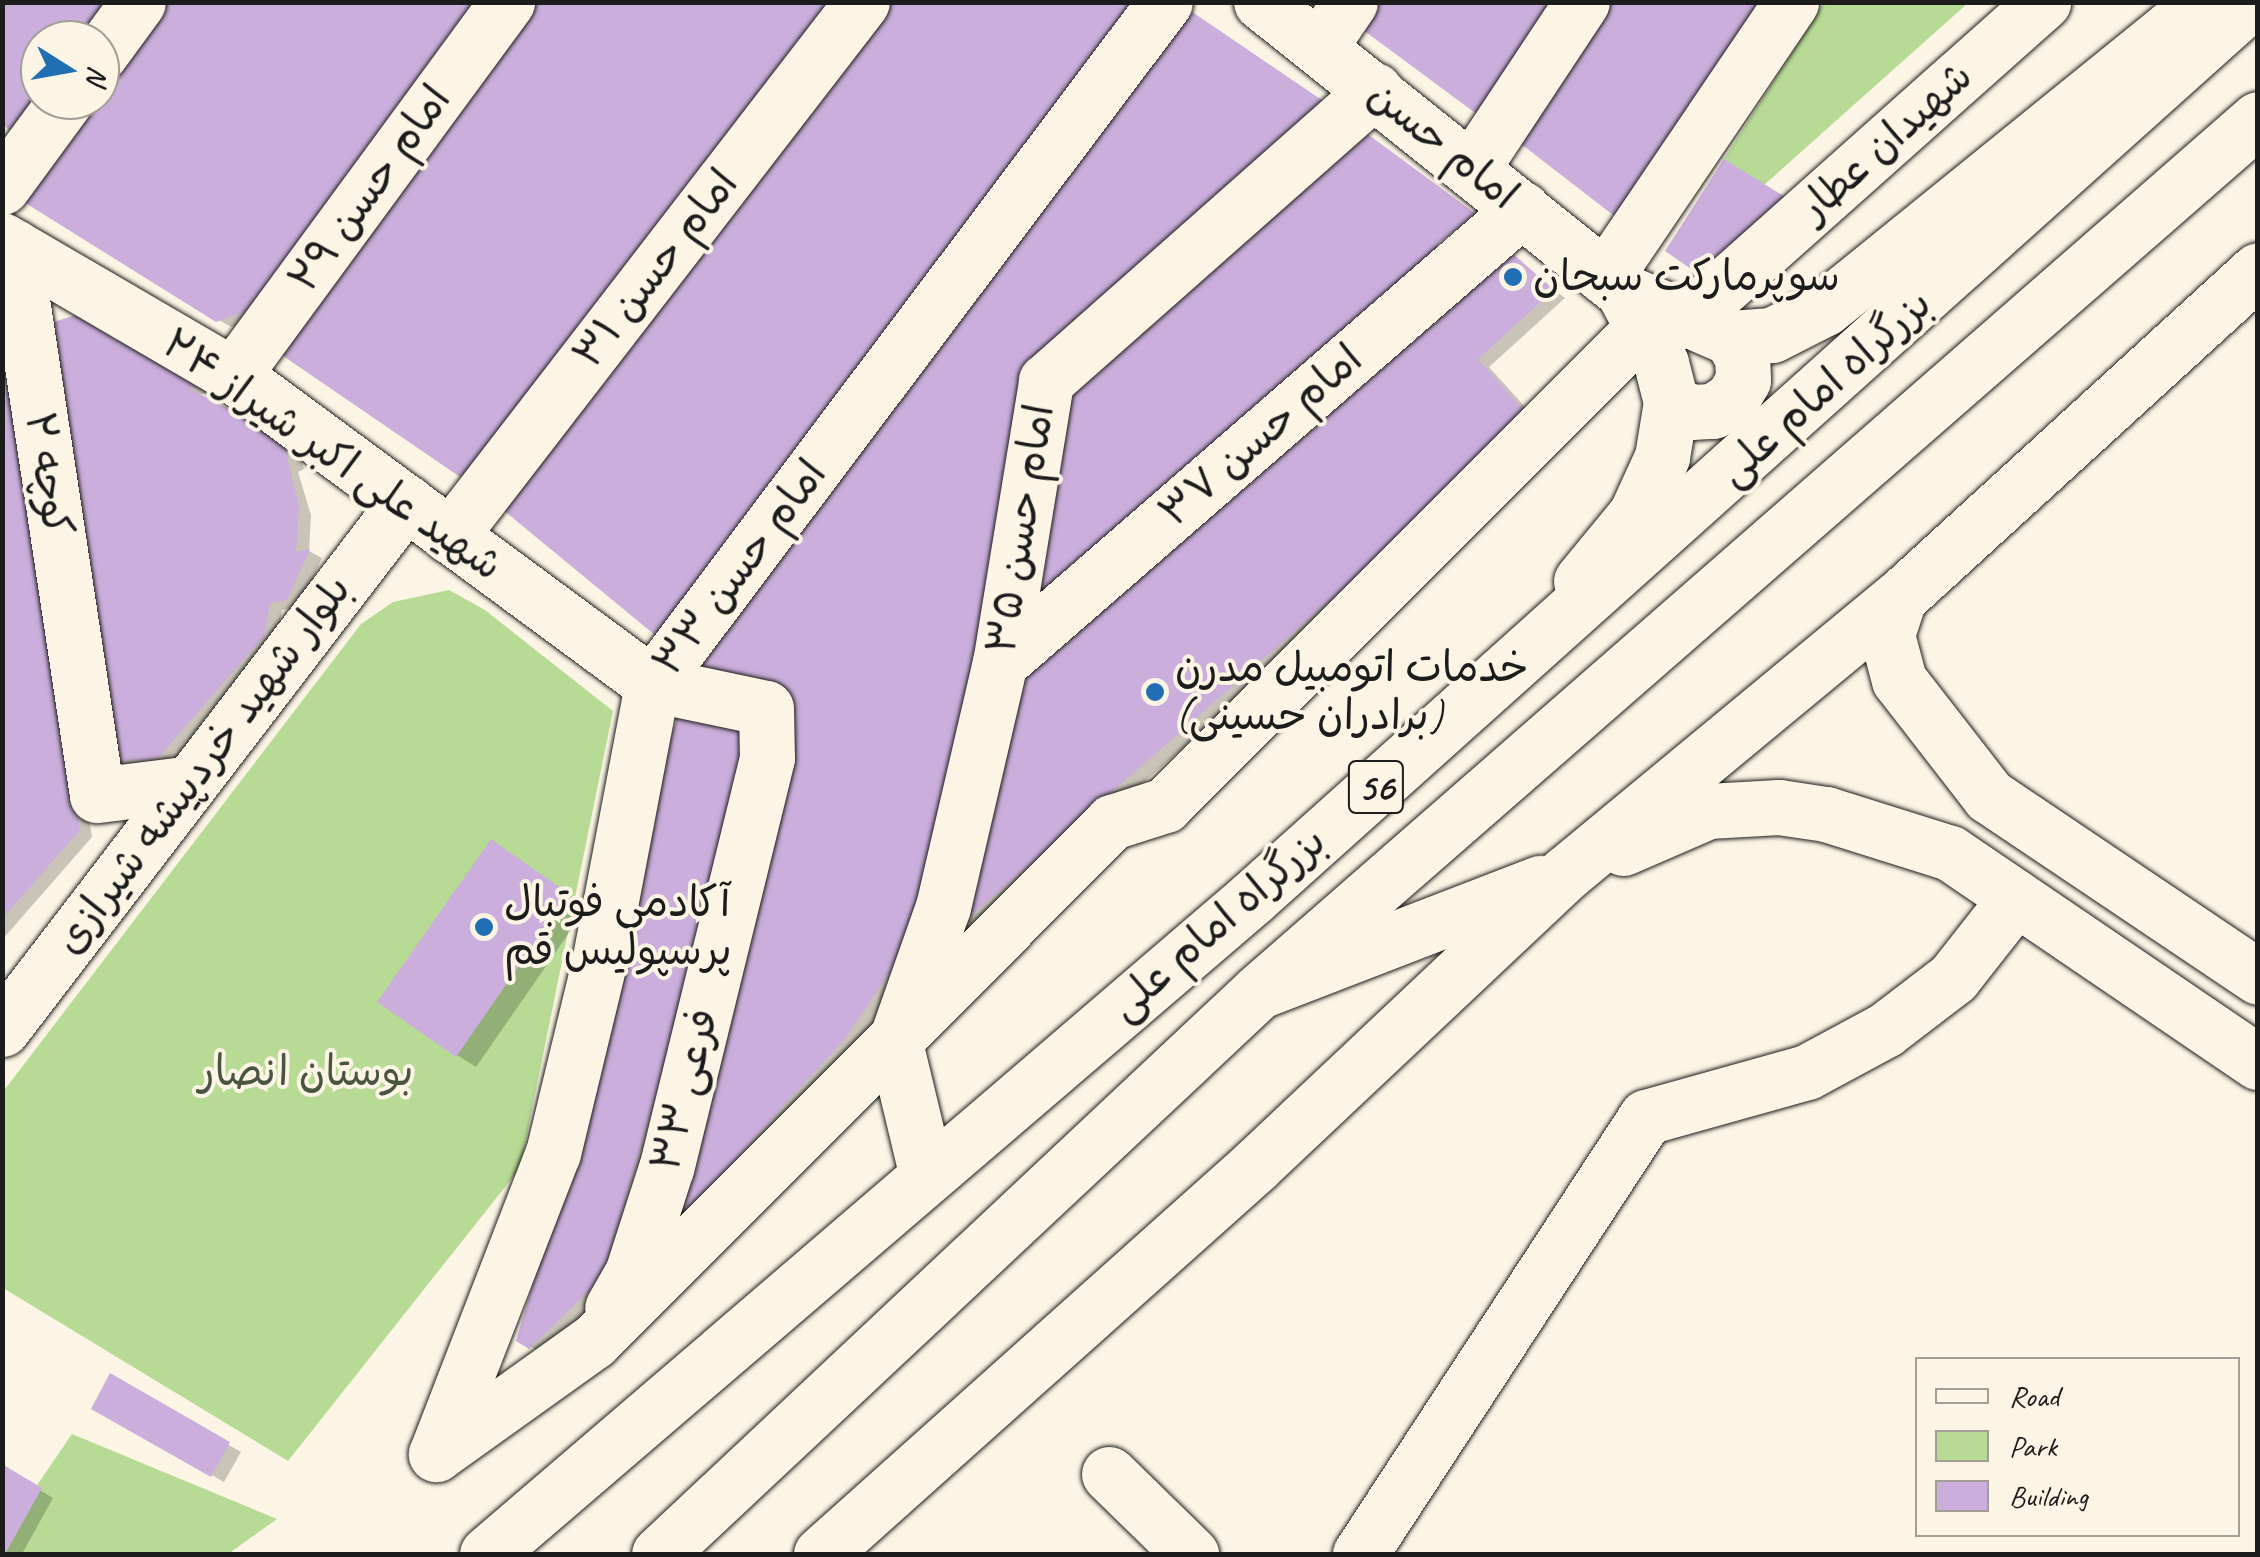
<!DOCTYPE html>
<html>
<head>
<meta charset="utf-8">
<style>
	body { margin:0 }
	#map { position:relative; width:2260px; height:1557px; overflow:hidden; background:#fcf5e5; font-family:Caveat,"Playpen Sans Arabic",sans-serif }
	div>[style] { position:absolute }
	.green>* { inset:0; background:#b7db95 }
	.shadow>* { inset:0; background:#0003 }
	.building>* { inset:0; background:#cbaedb }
	.roads { filter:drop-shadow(0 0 2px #1c1c1c) drop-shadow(0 0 2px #1c1c1c) }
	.minor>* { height:55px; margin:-27.5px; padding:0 27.5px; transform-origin:27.5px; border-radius:27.5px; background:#fcf5e5 }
	.major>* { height:55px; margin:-27.5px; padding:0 27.5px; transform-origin:27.5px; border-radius:27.5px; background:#fcf5e5 }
	.highway>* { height:55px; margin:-27.5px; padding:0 27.5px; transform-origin:27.5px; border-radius:27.5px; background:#fcf5e5 }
	.dots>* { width:28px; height:28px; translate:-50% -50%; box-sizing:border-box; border:5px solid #fcf5e5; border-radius:50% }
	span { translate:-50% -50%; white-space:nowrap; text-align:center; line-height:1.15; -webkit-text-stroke:8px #fcf5e5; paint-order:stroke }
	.shield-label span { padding:2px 8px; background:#fcf5e5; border:2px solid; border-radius:8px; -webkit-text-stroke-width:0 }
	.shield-label { font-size:40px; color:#1c1c1c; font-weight:700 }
	.street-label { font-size:42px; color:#1c1c1c }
	.poi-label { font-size:42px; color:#1c1c1c }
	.left { translate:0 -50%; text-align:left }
	.park-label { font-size:42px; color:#4a5540 }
	.frame { position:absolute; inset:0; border:5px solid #1c1c1c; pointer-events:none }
	.legend { position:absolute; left:1915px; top:1357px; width:325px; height:180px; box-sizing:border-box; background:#fcf5e5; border:2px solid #a29e95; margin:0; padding:12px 18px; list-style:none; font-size:30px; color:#1c1c1c }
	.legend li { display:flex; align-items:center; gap:20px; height:50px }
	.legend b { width:50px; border:2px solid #a29e95 }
	.north { position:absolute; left:20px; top:20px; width:100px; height:100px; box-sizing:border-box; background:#fcf5e5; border:2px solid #a29e95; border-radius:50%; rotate:101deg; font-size:28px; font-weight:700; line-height:40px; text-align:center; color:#1c1c1c }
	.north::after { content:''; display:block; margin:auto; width:35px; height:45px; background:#1f6fb2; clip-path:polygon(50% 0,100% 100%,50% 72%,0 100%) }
</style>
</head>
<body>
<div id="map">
	<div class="green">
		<div style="clip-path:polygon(1824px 3px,1968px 3px,1764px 185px,1724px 159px)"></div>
		<div style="clip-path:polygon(449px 590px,485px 610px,613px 711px,520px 1168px,288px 1461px,3px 1288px,2px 1093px,361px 624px,393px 602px)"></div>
		<div style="clip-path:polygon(72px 1434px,277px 1519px,228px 1554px,3px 1554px,3px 1535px)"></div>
	</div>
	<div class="shadow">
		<div style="clip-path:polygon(100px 94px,260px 318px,231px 327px,217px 319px,96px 100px)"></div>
		<div style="clip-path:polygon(1342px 116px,908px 972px,858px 1046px,674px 1232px)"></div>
		<div style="clip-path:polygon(1501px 246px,1565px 298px,1489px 367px,1545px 429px,978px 928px,956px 916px)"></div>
		<div style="clip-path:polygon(2px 281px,11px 286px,92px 837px,2px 940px)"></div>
		<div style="clip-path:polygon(119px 344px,200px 381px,208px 393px,196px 395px,251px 424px,290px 426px,304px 469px,298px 472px,311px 515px,309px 551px,322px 558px,300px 606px,282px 610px,276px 643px,172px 764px,128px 768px,115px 761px)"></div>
		<div style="clip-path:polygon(753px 727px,616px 1284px,543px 1354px,519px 1340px)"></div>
		<div style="clip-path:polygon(511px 854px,587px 907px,476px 1067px,457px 1055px)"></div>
		<div style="clip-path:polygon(111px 1377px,241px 1452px,224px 1482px,95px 1408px)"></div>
		<div style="clip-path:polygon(2px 1467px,53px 1498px,22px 1554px,2px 1554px)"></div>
	</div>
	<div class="building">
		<div style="clip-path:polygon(2px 2px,116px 2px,88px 40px,40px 40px,40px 100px,17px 136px,2px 124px)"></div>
		<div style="clip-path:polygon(165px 2px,473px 2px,247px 311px,216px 322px,19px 199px,92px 100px,100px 100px,100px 90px)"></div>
		<div style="clip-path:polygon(528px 2px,831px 2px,463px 479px,270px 347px)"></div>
		<div style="clip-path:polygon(884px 2px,1135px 2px,661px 640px,502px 509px)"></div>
		<div style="clip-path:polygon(1363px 2px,1558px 2px,1482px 118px,1351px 21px)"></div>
		<div style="clip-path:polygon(1594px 2px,1780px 2px,1635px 232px,1508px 134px)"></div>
		<div style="clip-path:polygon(1185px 7px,1332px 107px,1034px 366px,937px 857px,895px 965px,845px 1039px,671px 1229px,784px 755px,700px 668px)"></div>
		<div style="clip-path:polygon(1354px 124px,1476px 214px,1437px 244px,1445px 254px,1030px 608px,1059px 398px)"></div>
		<div style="clip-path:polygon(1724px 159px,1787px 198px,1697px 273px,1665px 251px)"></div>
		<div style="clip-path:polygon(1501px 243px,1554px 290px,1478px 359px,1534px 421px,964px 922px,1012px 670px)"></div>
		<div style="clip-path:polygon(76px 315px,118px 341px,140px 339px,198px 386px,188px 388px,252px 421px,277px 416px,299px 506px,296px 552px,310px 549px,287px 600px,270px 603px,264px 636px,158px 758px,113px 762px,41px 326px)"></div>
		<div style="clip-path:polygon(2px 317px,80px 830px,2px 919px)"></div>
		<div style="clip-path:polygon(684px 700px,754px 725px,753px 763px,603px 1277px,529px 1349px,516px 1341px,574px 1145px,653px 786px)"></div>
		<div style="clip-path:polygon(491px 839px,569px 894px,456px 1057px,377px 1002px)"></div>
		<div style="clip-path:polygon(110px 1373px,230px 1442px,211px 1477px,91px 1409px)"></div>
		<div style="clip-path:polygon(2px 1464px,42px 1488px,5px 1554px,2px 1554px)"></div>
	</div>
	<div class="roads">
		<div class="minor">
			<div style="left:1320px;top:46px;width:53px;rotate:-55.7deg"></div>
			<div style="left:100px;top:54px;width:64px;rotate:-53.8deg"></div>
			<div style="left:1472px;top:168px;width:199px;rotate:-56.5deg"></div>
			<div style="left:2px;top:187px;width:108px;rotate:-53.7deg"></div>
			<div style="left:2px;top:240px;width:268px;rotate:30.3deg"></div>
			<div style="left:233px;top:375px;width:521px;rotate:36.41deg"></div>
			<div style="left:652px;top:684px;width:116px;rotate:11.9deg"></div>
			<div style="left:766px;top:708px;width:50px;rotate:88.9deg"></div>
			<div style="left:767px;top:758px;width:422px;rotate:103.8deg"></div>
			<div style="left:666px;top:1168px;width:110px;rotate:107.9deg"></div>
			<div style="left:632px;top:1273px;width:40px;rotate:119.7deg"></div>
			<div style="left:14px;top:247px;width:554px;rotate:81.39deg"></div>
			<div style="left:97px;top:795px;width:89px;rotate:-7.1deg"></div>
			<div style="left:1605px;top:277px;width:332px;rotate:-55.9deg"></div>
			<div style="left:1685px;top:321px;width:480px;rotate:-41.7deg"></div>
			<div style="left:233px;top:375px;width:463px;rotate:-53.7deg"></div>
			<div style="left:450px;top:536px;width:674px;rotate:-52.35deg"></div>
			<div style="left:1899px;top:598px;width:39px;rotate:108deg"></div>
			<div style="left:1887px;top:635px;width:47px;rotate:75.1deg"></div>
			<div style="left:1899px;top:680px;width:147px;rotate:52.2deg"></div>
			<div style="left:1989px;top:796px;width:324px;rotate:33.9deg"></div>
			<div style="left:1000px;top:663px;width:692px;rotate:-41.01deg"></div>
			<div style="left:1623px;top:848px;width:93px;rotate:-23.5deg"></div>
			<div style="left:1708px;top:811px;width:71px;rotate:-3.2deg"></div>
			<div style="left:1779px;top:807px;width:48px;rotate:8.5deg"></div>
			<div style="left:1826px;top:814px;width:130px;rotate:17.5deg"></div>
			<div style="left:1950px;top:853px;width:372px;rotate:34.2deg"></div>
			<div style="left:1265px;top:989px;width:295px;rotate:-21.1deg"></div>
			<div style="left:2px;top:1029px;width:664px;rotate:-52.53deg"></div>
			<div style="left:926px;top:1172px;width:133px;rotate:-103.5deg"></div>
			<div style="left:895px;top:1043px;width:144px;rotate:-70.6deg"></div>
			<div style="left:943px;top:907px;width:251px;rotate:-76.9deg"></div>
			<div style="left:1000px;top:663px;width:286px;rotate:-80.7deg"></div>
			<div style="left:1046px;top:381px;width:439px;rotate:-41.5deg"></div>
			<div style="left:436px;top:1454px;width:194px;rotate:-35.6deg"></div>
			<div style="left:594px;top:1341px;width:733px;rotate:-45.06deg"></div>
			<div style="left:1112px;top:822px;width:56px;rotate:-17.8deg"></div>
			<div style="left:1165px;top:805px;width:676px;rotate:-45deg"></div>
			<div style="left:436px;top:1454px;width:323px;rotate:-68.8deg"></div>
			<div style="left:553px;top:1153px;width:195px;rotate:-76.4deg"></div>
			<div style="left:599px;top:963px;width:284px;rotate:-79.2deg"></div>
			<div style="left:652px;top:684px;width:853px;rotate:-53.05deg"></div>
			<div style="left:1109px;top:1474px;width:115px;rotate:44.3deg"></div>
			<div style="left:821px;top:1554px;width:584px;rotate:-41.8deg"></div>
			<div style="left:1256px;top:1165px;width:426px;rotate:-43.3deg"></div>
			<div style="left:1566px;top:873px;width:432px;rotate:-39.6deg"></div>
			<div style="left:1899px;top:598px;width:486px;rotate:-42.4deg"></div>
			<div style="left:1360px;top:1554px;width:522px;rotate:-56.8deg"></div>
			<div style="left:1646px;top:1117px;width:167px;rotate:-15.6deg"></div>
			<div style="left:1807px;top:1072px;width:89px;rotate:-28.3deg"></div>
			<div style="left:1885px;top:1030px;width:86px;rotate:-37.4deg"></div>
			<div style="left:1953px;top:978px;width:102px;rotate:-51.8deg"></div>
		</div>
		<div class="major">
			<div style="left:1261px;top:2px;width:463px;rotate:38.6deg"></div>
			<div style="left:1623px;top:291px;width:118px;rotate:23.5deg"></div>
			<div style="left:1731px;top:338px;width:41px;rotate:-4.2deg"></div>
			<div style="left:1772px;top:335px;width:59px;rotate:-27deg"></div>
			<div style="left:1825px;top:308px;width:447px;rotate:-39deg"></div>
			<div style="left:2172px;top:27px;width:61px;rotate:-24.1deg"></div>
			<div style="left:1671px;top:402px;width:22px;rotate:27deg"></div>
			<div style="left:1691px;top:412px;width:22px;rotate:-3deg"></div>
			<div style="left:1713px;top:411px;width:22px;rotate:-32deg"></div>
			<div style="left:1732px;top:399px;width:22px;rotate:-60deg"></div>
			<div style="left:1743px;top:380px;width:23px;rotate:-92deg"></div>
			<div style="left:1742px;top:357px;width:22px;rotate:-120deg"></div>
			<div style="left:1581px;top:581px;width:87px;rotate:-50.6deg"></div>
			<div style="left:1636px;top:514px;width:63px;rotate:-65.5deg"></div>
			<div style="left:1662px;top:457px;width:56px;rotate:-80.7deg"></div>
			<div style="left:1671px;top:402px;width:40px;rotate:-104.4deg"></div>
			<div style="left:1661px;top:363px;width:81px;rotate:-117.8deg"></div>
		</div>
		<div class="highway">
			<div style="left:487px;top:1554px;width:1008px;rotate:-40.61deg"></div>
			<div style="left:1252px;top:898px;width:1342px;rotate:-41.89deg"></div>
			<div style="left:659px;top:1554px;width:821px;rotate:-43.17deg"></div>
			<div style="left:1258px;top:992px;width:1327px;rotate:-41.12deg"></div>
		</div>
	</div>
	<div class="dots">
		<div style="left:1513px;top:277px;background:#1f6fb2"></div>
		<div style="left:1155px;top:692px;background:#1f6fb2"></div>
		<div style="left:484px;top:927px;background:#1f6fb2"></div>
	</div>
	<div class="shield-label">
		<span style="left:1376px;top:787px">56</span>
	</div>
	<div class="street-label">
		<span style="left:1886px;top:142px;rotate:-42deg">شهیدان عطار</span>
		<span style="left:1443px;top:145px;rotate:39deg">امام حسن</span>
		<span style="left:370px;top:189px;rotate:-54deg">امام حسن ۲۹</span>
		<span style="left:656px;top:269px;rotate:-52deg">امام حسن ۳۱</span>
		<span style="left:1825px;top:388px;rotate:-42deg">بزرگراه امام علی</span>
		<span style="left:1261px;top:436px;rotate:-41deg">امام حسن ۳۷</span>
		<span style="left:332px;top:455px;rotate:35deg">شهید علی اکبر شیراز ۲۴</span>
		<span style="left:48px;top:474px;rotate:81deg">کوچه ۲</span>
		<span style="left:1021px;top:529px;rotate:-81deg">امام حسن ۳۵</span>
		<span style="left:740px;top:568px;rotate:-53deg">امام حسن ۳۳</span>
		<span style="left:203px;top:765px;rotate:-53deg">بلوار شهید خردپیشه شیرازی</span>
		<span style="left:1218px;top:924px;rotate:-41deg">بزرگراه امام علی</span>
		<span style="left:685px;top:1090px;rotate:-76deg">فرعی ۳۳</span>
	</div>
	<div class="poi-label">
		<span class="left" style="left:1533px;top:277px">سوپرمارکت سبحان</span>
		<span class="left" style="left:1175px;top:692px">خدمات اتومبیل مدرن<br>(برادران حسینی)</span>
		<span class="left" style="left:504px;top:927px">آکادمی فوتبال<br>پرسپولیس قم</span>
	</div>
	<div class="park-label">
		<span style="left:306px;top:1072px">بوستان انصار</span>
	</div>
	<div class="frame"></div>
	<ul class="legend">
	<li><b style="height:12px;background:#fcf5e5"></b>Road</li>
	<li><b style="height:28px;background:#b7db95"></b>Park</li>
	<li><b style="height:28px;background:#cbaedb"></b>Building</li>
	</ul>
	<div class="north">N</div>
</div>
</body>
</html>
